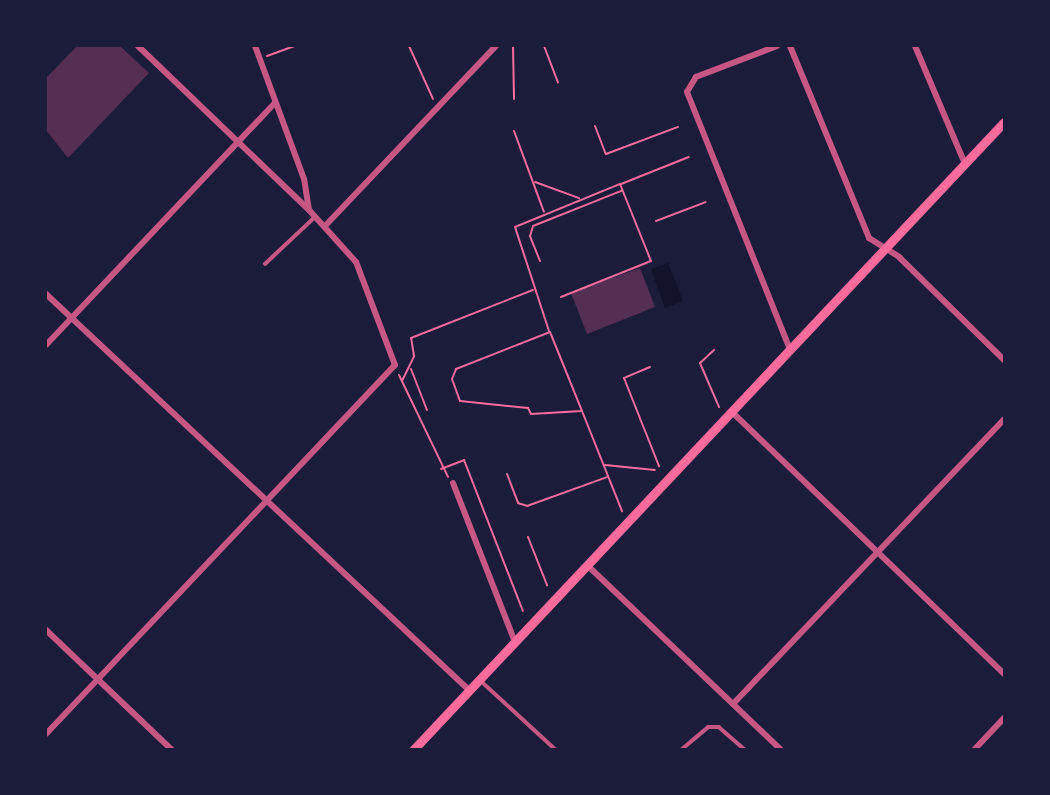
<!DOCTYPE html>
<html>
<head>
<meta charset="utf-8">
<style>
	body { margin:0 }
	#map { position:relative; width:1050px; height:795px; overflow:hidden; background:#1b1b3a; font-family:Cabin,sans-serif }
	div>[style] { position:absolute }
	.water>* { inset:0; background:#12122b }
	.building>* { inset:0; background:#542f53 }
	.path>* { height:2px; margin:-1px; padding:0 1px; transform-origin:1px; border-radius:1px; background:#ff6b9d }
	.service>* { height:3.5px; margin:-1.75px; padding:0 1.75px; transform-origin:1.75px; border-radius:1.75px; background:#c65784 }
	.minor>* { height:6px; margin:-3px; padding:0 3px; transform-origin:3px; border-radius:3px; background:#c65784 }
	.secondary>* { height:9px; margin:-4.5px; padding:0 4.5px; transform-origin:4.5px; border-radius:4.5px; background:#ff6b9d }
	span { translate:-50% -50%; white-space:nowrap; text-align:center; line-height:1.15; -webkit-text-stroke:7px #1b1b3a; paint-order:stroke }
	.frame { position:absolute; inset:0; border:47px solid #1b1b3a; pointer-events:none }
</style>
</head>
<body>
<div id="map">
	<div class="water">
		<div style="clip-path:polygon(668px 263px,683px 301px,665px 308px,651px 269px)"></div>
	</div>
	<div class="building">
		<div style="clip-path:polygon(77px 46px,120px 46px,149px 73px,68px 158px,46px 130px,46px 78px)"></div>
		<div style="clip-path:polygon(640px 268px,655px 307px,587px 334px,571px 293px)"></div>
	</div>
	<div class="path">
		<div style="left:409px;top:46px;width:58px;rotate:65.6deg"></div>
		<div style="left:513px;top:46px;width:53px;rotate:88.9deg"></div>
		<div style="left:544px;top:46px;width:39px;rotate:69deg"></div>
		<div style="left:267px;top:56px;width:30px;rotate:-20deg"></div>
		<div style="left:595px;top:126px;width:30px;rotate:69deg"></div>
		<div style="left:606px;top:154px;width:77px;rotate:-20.6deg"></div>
		<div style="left:514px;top:131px;width:86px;rotate:69.7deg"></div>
		<div style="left:535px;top:182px;width:47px;rotate:20deg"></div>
		<div style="left:621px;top:184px;width:73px;rotate:-21.7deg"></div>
		<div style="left:656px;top:221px;width:53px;rotate:-20.8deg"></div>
		<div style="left:540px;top:261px;width:27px;rotate:-112deg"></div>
		<div style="left:530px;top:236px;width:10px;rotate:-73deg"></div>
		<div style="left:533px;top:226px;width:95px;rotate:-21.7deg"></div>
		<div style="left:549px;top:331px;width:109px;rotate:-108.1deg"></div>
		<div style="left:515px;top:227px;width:113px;rotate:-22.3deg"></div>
		<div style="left:620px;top:184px;width:83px;rotate:68.1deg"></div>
		<div style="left:651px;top:261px;width:97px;rotate:158.2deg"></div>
		<div style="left:714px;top:350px;width:19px;rotate:137deg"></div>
		<div style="left:700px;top:363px;width:48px;rotate:66.6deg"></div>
		<div style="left:650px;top:367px;width:28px;rotate:157deg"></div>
		<div style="left:624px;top:378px;width:95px;rotate:68.3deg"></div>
		<div style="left:411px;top:369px;width:44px;rotate:68.7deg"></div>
		<div style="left:399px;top:375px;width:113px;rotate:64.3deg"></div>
		<div style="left:402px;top:381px;width:28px;rotate:-64deg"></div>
		<div style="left:414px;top:356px;width:18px;rotate:-99deg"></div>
		<div style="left:411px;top:338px;width:131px;rotate:-21.5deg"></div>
		<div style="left:582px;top:411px;width:51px;rotate:176.6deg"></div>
		<div style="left:531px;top:414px;width:7px;rotate:-117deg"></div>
		<div style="left:528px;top:408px;width:68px;rotate:-174.1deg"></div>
		<div style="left:460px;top:401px;width:23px;rotate:-110deg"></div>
		<div style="left:452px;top:379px;width:11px;rotate:-68deg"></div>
		<div style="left:456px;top:369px;width:101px;rotate:-21.5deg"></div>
		<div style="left:550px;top:332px;width:85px;rotate:67.9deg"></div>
		<div style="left:582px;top:411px;width:108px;rotate:68.2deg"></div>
		<div style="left:605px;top:465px;width:50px;rotate:5.7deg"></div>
		<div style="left:441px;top:469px;width:25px;rotate:-21deg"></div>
		<div style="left:464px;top:460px;width:162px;rotate:68.7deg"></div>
		<div style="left:507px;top:474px;width:31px;rotate:69deg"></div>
		<div style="left:518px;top:503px;width:9px;rotate:18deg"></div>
		<div style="left:527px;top:506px;width:85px;rotate:-19.9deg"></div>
		<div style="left:528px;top:537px;width:52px;rotate:68.4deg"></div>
	</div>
	<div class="service">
		<div style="left:265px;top:264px;width:67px;rotate:-43.2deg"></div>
		<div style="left:480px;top:680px;width:103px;rotate:42.6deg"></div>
		<div style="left:681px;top:750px;width:35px;rotate:-40deg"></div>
		<div style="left:708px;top:727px;width:11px"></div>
		<div style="left:719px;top:727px;width:35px;rotate:41deg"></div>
	</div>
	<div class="minor">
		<div style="left:138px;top:46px;width:237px;rotate:43.8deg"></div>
		<div style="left:777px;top:46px;width:87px;rotate:159.1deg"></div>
		<div style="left:696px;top:77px;width:17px;rotate:121deg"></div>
		<div style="left:687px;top:92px;width:278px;rotate:68.2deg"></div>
		<div style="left:790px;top:46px;width:208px;rotate:67.6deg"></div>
		<div style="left:869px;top:238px;width:36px;rotate:32deg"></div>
		<div style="left:899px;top:257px;width:147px;rotate:44.4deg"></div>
		<div style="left:915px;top:46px;width:128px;rotate:67deg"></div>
		<div style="left:325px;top:226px;width:248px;rotate:-46.5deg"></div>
		<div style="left:46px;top:294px;width:579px;rotate:43.11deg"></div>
		<div style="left:46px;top:345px;width:333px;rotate:-46.6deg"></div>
		<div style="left:732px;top:412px;width:378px;rotate:43.9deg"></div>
		<div style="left:453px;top:483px;width:171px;rotate:68.7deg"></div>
		<div style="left:587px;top:565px;width:268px;rotate:43.6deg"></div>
		<div style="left:46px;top:630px;width:174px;rotate:43.6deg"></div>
		<div style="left:733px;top:704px;width:393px;rotate:-46.4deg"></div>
		<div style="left:46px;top:734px;width:508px;rotate:-46.6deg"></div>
		<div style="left:395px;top:365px;width:110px;rotate:-110.7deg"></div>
		<div style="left:356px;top:262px;width:70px;rotate:-132.1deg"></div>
		<div style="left:309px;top:210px;width:31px;rotate:-99deg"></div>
		<div style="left:304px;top:179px;width:142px;rotate:-110.2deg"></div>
		<div style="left:974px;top:750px;width:44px;rotate:-46.8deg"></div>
	</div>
	<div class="secondary">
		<div style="left:413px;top:750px;width:862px;rotate:-46.74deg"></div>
	</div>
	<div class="frame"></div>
</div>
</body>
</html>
